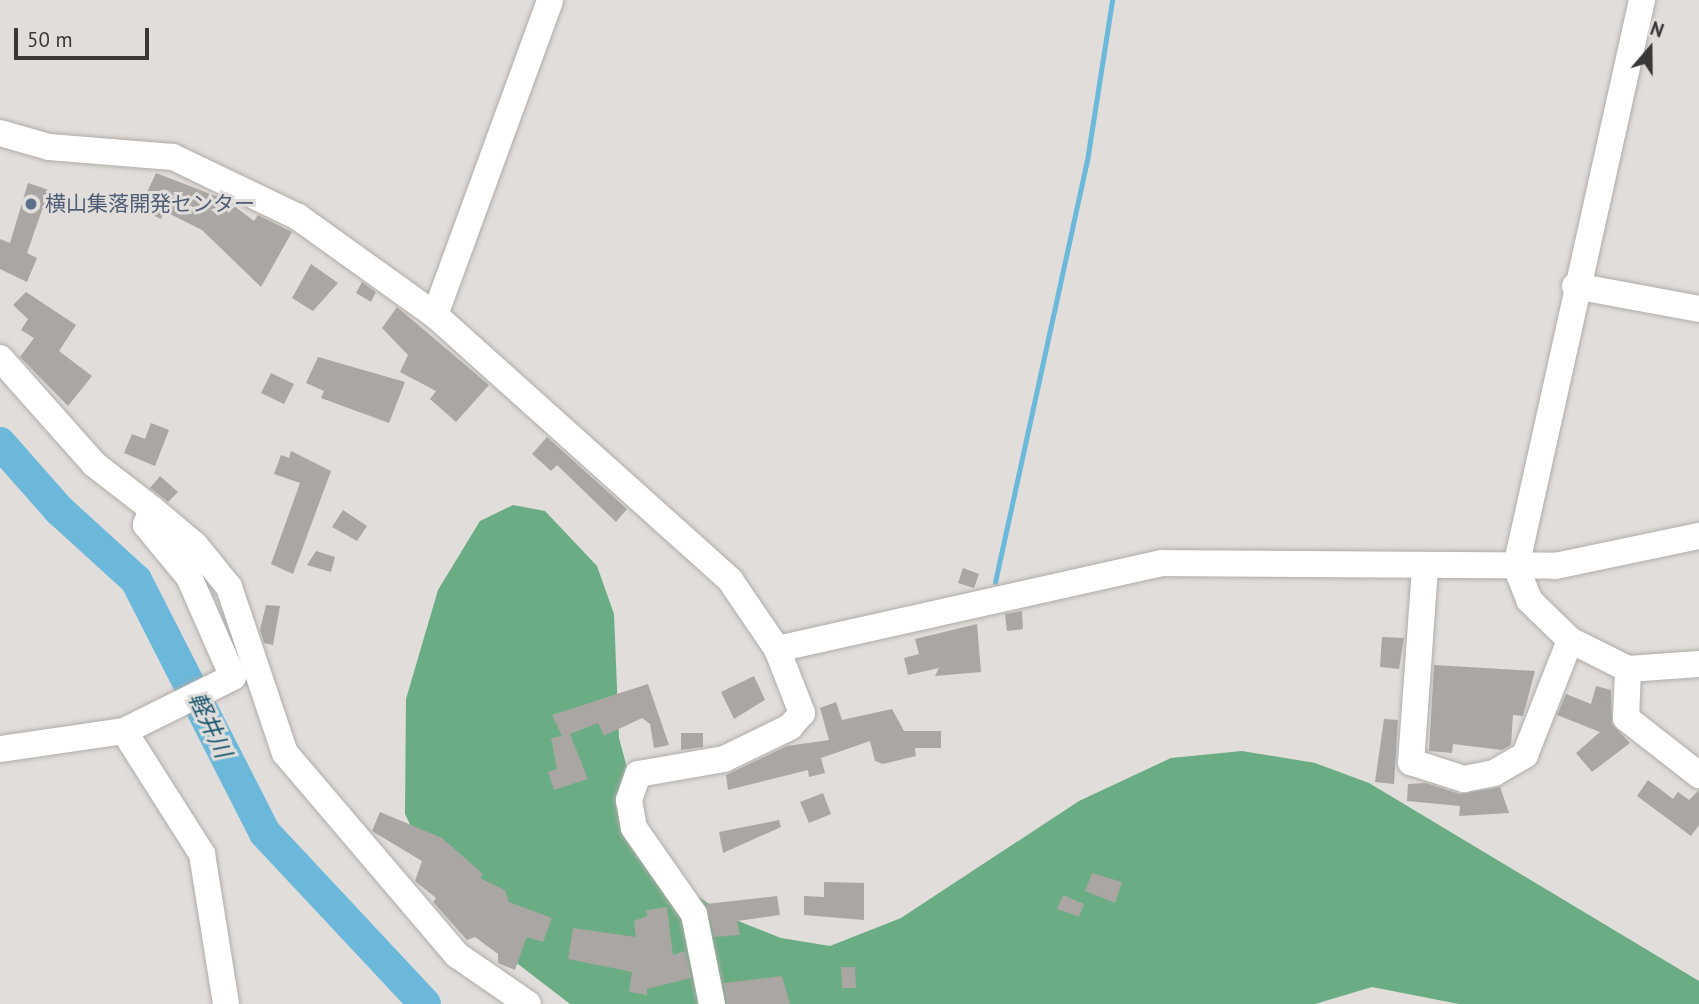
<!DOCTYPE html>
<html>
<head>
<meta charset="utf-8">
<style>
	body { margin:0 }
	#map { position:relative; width:1699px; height:1004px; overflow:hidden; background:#e1ddda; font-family:"PT Sans","Noto Sans JP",sans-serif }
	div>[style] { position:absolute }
	.forest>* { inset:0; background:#6aac83 }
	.stream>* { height:5px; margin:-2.5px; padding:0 2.5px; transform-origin:2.5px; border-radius:2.5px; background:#6bb8da }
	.river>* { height:32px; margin:-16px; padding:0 16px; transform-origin:16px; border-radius:16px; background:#6bb8da }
	.building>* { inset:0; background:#a9a6a3 }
	.roads { filter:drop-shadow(0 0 2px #afaca9) drop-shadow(0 0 2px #afaca9) }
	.minor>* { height:26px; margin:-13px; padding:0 13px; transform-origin:13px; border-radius:13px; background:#fff }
	.dots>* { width:19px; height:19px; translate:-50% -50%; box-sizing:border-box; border:4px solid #e1ddda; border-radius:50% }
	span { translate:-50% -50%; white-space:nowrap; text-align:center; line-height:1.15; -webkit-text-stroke:6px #e1ddda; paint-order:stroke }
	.service-label { font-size:21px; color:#4e5e75 }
	.left { translate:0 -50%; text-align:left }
	.water-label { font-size:23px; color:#16546c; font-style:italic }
	.north { position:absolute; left:1615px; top:14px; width:70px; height:70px; -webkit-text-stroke:5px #e1ddda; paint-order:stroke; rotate:20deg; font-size:19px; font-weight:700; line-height:28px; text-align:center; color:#3a3837 }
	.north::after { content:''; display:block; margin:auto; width:24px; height:32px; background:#3a3837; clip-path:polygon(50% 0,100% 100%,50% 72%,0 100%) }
	.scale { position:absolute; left:14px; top:28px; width:135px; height:32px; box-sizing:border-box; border:4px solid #3a3837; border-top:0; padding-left:9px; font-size:21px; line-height:24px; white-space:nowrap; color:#3a3837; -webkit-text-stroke:5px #e1ddda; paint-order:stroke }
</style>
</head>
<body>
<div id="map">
	<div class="forest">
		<div style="clip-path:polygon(513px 505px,545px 511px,597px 566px,614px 614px,619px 738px,634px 794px,649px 832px,693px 893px,728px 917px,781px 938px,830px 946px,901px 918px,1079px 801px,1171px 758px,1242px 751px,1315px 763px,1369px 783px,1699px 981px,1699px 1004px,1459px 1004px,1372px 987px,1315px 1004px,570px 1004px,483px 937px,439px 885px,405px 814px,406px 699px,438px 590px,480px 521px)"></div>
	</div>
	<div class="stream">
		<div style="left:995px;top:582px;width:438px;rotate:-77.7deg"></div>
		<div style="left:1088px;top:154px;width:156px;rotate:-81.1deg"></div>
	</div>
	<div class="river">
		<div style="left:0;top:443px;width:89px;rotate:48.6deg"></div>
		<div style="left:59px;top:510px;width:104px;rotate:42.3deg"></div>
		<div style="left:136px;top:580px;width:284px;rotate:63deg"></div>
		<div style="left:265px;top:833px;width:234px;rotate:46.9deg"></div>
	</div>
	<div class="building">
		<div style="clip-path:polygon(156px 173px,226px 200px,254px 221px,258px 215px,292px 232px,261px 287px,202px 230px,164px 211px,161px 219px,139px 209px)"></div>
		<div style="clip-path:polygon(28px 183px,49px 190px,27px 253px,37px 258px,27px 282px,0 269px,0 239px,10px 243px)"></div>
		<div style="clip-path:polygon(311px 264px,338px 283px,313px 311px,292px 298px)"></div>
		<div style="clip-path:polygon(362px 282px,376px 292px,371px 302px,356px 293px)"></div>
		<div style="clip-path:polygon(26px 292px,76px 325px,59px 351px,92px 376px,68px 406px,20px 357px,34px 338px,21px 330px,28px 319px,13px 305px)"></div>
		<div style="clip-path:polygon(397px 307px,489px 385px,456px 422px,430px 399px,436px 391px,400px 372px,408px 355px,382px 328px)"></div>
		<div style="clip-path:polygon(318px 357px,405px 382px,389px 423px,321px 398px,324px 391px,306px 383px)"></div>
		<div style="clip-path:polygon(271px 373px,294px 384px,284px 404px,261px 393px)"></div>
		<div style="clip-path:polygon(151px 423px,169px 430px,155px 466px,124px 453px,132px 434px,145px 439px)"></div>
		<div style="clip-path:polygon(547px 437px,627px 509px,616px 522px,557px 465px,551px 471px,532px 454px)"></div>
		<div style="clip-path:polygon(291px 451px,331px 471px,293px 574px,271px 564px,300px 483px,274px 474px,281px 455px,289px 458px)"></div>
		<div style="clip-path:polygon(160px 476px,178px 492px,168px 502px,150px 488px)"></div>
		<div style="clip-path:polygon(343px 510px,367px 526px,357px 541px,332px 527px)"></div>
		<div style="clip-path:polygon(316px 551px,335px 557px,331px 572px,307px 565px)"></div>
		<div style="clip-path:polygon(963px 568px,979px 574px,974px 588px,958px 583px)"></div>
		<div style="clip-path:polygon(266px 605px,280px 606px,273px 645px,264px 643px,260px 630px)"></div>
		<div style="clip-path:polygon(1022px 611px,1023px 629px,1007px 631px,1005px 614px)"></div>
		<div style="clip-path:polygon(977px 624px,981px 672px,935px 676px,939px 668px,908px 675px,904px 658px,919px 654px,915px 639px)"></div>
		<div style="clip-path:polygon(1382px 637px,1404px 638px,1399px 669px,1380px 667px)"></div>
		<div style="clip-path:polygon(1434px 665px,1535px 671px,1523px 716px,1513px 715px,1511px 745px,1502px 750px,1453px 744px,1452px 753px,1429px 751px)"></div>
		<div style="clip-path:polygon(754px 676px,765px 700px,734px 719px,721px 692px)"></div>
		<div style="clip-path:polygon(648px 684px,669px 745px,654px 748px,650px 724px,642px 718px,604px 736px,598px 723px,570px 734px,588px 779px,554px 790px,548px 772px,557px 769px,551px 738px,562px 736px,552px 715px)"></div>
		<div style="clip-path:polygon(1596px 686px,1611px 690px,1612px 724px,1630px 743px,1592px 772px,1576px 753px,1600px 732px,1557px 715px,1566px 694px,1591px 704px)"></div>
		<div style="clip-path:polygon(836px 702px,842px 720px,892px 709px,904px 731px,941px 731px,941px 748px,915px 748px,916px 756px,883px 764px,875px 761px,870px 741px,821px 758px,825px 773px,809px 777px,808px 770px,728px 790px,726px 775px,787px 746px,829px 740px,820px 708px)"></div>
		<div style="clip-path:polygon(1384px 719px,1398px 720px,1394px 784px,1375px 782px)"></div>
		<div style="clip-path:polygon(681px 733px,703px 733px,703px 747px,681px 750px)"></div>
		<div style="clip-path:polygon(1648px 780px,1673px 799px,1678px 792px,1689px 800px,1699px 790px,1699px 825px,1691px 836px,1637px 796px)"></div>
		<div style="clip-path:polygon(1426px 783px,1460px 794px,1500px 787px,1509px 813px,1459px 816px,1460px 806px,1407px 801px,1408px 784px)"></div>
		<div style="clip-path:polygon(823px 793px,831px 814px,809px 823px,800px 802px)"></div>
		<div style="clip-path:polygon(380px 812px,442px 838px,483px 874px,480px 878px,505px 890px,509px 902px,552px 918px,543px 942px,527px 937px,515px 970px,498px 963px,498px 954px,475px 937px,467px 940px,433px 902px,436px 898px,415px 881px,422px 861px,372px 831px)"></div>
		<div style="clip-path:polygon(779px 820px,781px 827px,723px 853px,719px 832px)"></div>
		<div style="clip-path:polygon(1092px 873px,1122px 882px,1115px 903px,1085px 891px)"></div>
		<div style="clip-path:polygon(824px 882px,864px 883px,864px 920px,804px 915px,804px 896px,824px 897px)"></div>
		<div style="clip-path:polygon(1063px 895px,1084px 904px,1079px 917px,1057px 909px)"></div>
		<div style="clip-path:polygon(777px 896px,780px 915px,737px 921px,740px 935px,715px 937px,706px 904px)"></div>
		<div style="clip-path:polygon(667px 907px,673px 955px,685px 951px,691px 978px,647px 989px,647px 995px,629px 992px,632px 972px,568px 959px,573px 928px,636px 937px,634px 921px,647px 916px,646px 910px)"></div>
		<div style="clip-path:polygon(841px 967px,855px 967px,856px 988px,842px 988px)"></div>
		<div style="clip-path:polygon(782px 976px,790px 1004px,727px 1004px,724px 983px)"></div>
	</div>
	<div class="roads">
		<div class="minor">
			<div style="left:1642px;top:0;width:581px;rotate:102.53deg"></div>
			<div style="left:1516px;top:567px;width:35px;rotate:68deg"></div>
			<div style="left:1529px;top:600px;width:57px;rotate:44.3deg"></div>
			<div style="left:1570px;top:640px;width:65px;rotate:26.6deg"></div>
			<div style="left:1628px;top:669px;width:71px;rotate:-4deg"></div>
			<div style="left:0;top:133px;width:51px;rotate:15.9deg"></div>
			<div style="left:49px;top:147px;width:124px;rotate:4.6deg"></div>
			<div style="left:173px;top:157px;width:139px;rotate:25.6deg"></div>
			<div style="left:298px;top:217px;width:168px;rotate:35.6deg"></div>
			<div style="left:435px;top:315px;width:397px;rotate:41.9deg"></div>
			<div style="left:730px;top:580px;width:83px;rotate:55.7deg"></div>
			<div style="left:777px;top:649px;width:69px;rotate:68.7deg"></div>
			<div style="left:802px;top:713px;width:18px;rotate:131deg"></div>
			<div style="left:790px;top:727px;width:73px;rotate:154.1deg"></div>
			<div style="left:724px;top:759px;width:87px;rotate:170.1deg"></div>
			<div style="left:638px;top:774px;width:28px;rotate:109deg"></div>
			<div style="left:629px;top:800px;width:28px;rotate:80deg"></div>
			<div style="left:634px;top:828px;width:105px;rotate:55.1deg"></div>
			<div style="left:694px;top:914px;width:92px;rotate:78.7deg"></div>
			<div style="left:1575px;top:286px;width:126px;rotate:10.5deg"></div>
			<div style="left:435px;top:315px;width:335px;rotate:-69.9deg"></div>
			<div style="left:0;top:358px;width:142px;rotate:48.4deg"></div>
			<div style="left:94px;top:464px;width:73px;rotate:37.8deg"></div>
			<div style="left:152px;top:509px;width:17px;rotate:111deg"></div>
			<div style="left:146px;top:525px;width:67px;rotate:50.4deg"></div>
			<div style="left:189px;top:577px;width:109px;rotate:66.3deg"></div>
			<div style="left:233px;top:677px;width:122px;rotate:153.6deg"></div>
			<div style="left:124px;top:731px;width:125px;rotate:171.7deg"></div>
			<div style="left:152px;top:509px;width:56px;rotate:39.9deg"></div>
			<div style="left:195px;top:545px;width:54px;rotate:51deg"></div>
			<div style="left:229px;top:587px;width:175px;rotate:71.4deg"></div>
			<div style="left:285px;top:753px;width:265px;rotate:49.6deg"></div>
			<div style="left:457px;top:955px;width:86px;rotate:34.6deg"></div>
			<div style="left:1425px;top:568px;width:195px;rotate:94.1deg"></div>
			<div style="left:1411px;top:762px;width:56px;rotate:17.8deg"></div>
			<div style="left:1464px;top:779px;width:31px;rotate:-11deg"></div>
			<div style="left:1494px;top:773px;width:36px;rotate:-30deg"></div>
			<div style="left:1525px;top:755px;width:123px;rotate:-68.6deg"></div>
			<div style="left:777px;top:649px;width:394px;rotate:-12.6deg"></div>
			<div style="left:1162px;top:563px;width:393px;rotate:0.4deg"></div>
			<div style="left:1555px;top:566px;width:147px;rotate:-11.8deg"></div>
			<div style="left:1628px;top:669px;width:49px;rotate:92.3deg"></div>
			<div style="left:1626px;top:718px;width:93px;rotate:38deg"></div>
			<div style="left:124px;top:731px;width:146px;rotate:57.6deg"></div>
			<div style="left:202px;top:854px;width:152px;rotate:80.9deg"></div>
		</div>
	</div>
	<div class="dots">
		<div style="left:31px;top:204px;background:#5c6f8a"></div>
	</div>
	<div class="service-label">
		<span class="left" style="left:45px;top:204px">横山集落開発センター</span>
	</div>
	<div class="water-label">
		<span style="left:210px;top:725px;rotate:65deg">軽井川</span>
	</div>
	<div class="north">N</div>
	<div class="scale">50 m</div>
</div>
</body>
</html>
